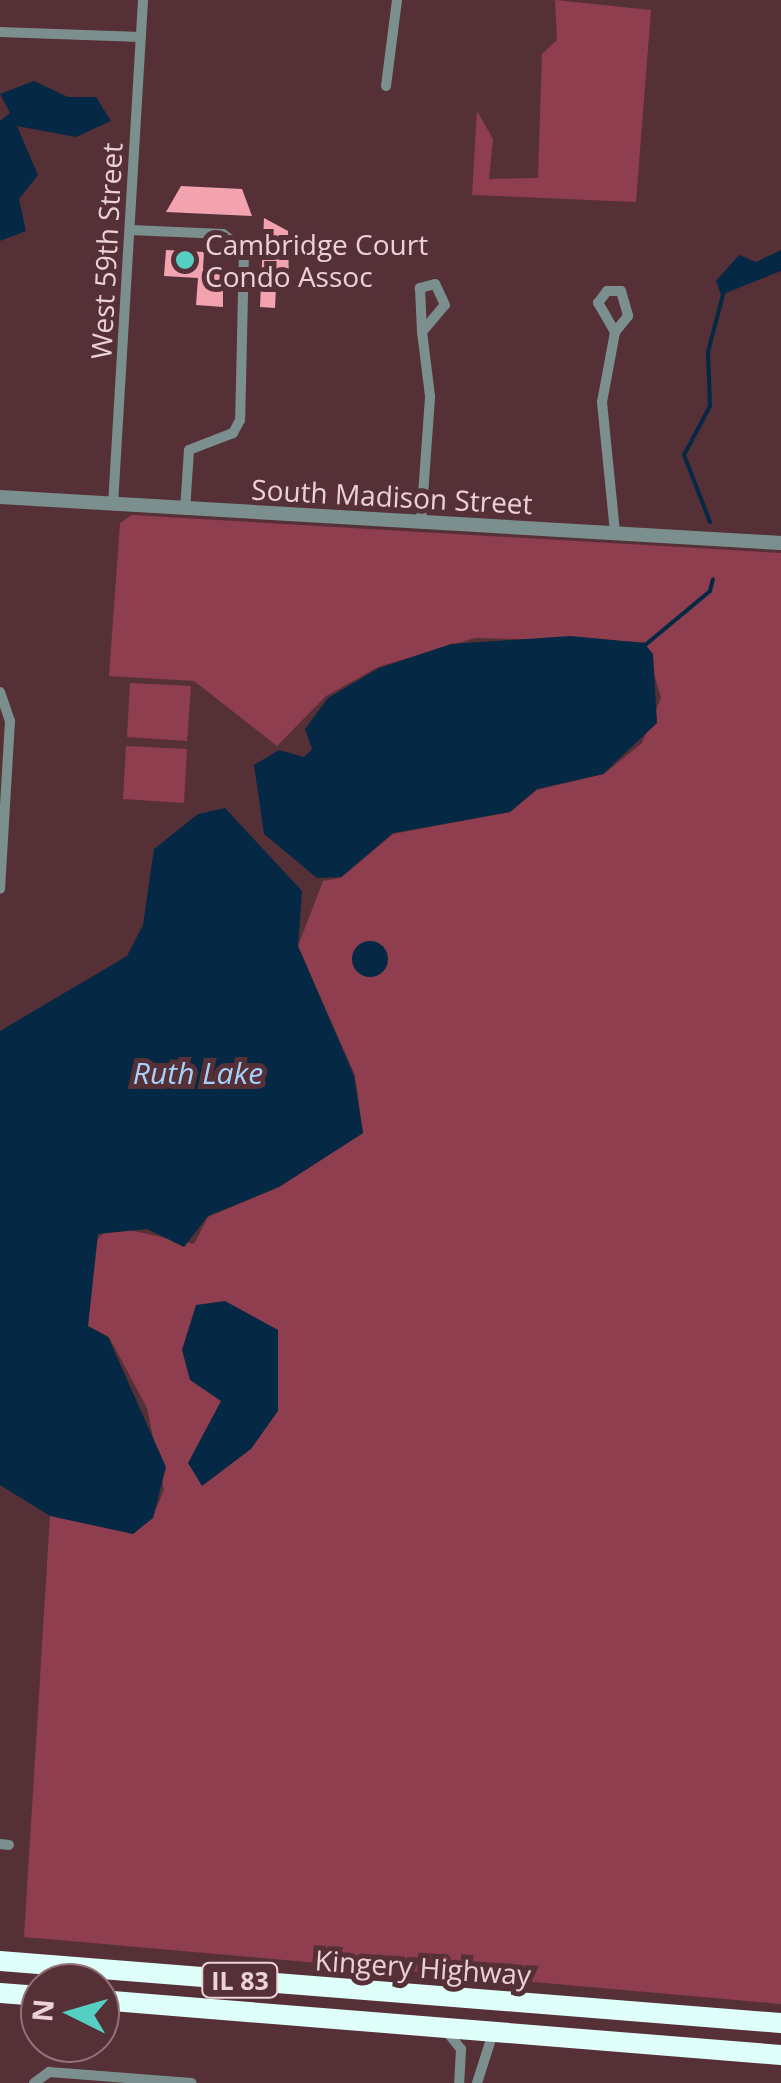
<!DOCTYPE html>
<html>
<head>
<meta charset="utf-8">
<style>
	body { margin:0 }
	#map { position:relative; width:781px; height:2083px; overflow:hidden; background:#563037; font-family:"Open Sans",sans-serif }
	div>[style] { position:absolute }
	.green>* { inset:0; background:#8f3e50 }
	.water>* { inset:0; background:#052844 }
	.round { border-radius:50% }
	.stream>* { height:4px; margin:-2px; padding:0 2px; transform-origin:2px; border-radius:2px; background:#052844 }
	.building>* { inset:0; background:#f3a2b0 }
	.minor>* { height:10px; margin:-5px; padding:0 5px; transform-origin:5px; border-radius:5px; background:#7b908e }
	.tertiary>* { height:14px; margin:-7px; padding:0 7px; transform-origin:7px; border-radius:7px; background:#7b908e }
	.motorway>* { height:20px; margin:-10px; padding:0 10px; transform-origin:10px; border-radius:10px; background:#dffffb }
	.dots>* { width:28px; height:28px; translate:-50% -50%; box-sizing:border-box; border:5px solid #563037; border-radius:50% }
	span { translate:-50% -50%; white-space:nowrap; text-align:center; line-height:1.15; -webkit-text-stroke:10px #563037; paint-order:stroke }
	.shield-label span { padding:2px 8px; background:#563037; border:2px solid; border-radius:8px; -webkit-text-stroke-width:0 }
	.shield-label { font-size:25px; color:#ebd2d6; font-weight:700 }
	.poi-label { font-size:28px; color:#ebd2d6 }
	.left { translate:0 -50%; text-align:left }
	.street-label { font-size:28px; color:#ebd2d6 }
	.water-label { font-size:30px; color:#a5d2fd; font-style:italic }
	.north { position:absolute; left:20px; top:1963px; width:100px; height:100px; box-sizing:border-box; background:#563037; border:2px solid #927177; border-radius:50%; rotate:275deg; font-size:28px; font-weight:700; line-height:40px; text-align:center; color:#ebd2d6 }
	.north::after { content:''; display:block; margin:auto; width:35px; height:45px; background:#55cec4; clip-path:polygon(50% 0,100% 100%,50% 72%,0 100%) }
</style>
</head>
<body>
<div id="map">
	<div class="green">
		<div style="clip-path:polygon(555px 0,651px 10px,636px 202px,472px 195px,477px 111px,493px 139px,489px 179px,538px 178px,542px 54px,557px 40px)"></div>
		<div style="clip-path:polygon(132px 515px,781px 553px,781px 2004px,24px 1937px,50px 1516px,152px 1519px,164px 1490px,147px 1408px,109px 1337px,88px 1326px,93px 1244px,110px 1226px,194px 1244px,208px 1217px,279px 1187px,363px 1133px,355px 1075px,298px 946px,323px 881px,341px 878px,393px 834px,510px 812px,537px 790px,604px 774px,642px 743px,661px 698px,645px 642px,475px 638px,378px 667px,326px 696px,277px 746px,194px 681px,109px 676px,120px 523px)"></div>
		<div style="clip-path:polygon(130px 683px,191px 686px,187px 741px,127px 737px)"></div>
		<div style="clip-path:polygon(126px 746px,187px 749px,184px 803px,123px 799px)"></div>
	</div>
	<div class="water">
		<div style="clip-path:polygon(34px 81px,68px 97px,96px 97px,111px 121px,76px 137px,17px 126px,38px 175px,19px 199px,26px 231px,0 241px,0 121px,10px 113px,0 94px)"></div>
		<div style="clip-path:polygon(781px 250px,781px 271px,721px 295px,716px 281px,739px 255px,756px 262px)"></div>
		<div style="clip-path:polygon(571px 636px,644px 643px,653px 654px,657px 723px,603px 774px,537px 789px,510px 812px,393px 833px,341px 877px,317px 878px,264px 834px,254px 765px,279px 750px,304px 757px,312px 749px,305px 729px,328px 698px,379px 668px,451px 644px)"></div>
		<div style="clip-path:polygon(225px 808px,302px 891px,298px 946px,354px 1076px,363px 1133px,279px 1187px,208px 1216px,184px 1247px,147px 1229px,98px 1234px,88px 1326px,108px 1337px,166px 1467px,153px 1518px,133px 1534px,50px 1516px,0 1485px,0 1031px,127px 956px,143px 925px,154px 849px,198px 814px)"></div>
		<div class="round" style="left:352px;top:941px;width:36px;height:36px"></div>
		<div style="clip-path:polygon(225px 1301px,278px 1330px,278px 1411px,251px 1449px,202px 1486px,188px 1463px,221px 1401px,190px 1380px,182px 1350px,196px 1305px)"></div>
	</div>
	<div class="stream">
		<div style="left:710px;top:522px;width:72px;rotate:-111.2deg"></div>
		<div style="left:684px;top:455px;width:55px;rotate:-62deg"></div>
		<div style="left:710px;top:406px;width:54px;rotate:-92.1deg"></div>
		<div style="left:708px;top:352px;width:63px;rotate:-75.3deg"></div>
		<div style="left:644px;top:646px;width:86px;rotate:-39.8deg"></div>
		<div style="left:710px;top:591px;width:12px;rotate:-76deg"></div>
	</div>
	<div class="building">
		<div style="clip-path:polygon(181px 186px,242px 189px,252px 216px,166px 212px)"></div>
		<div style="clip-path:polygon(264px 218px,288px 231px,289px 288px,276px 287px,275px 308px,260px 307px)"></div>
		<div style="clip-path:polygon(166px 250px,204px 252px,203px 269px,223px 269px,223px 307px,196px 305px,198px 278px,164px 276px)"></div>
	</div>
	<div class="minor">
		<div style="left:0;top:32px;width:141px;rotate:2deg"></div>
		<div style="left:386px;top:86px;width:87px;rotate:-82.7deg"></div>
		<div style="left:130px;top:230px;width:93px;rotate:2.5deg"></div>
		<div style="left:223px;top:234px;width:26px;rotate:37deg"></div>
		<div style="left:244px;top:250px;width:170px;rotate:91.3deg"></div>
		<div style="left:240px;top:420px;width:15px;rotate:118deg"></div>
		<div style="left:233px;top:433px;width:47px;rotate:158.9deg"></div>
		<div style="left:189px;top:450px;width:60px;rotate:93.8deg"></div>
		<div style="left:615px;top:332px;width:34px;rotate:-120deg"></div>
		<div style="left:598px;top:303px;width:15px;rotate:-53deg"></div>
		<div style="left:607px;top:291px;width:14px"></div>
		<div style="left:621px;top:291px;width:26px;rotate:74deg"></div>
		<div style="left:628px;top:316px;width:21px;rotate:129deg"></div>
		<div style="left:615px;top:332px;width:71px;rotate:100.5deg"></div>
		<div style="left:602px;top:402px;width:132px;rotate:84.3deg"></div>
		<div style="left:113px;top:505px;width:506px;rotate:-86.6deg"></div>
		<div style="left:421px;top:523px;width:127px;rotate:-85.9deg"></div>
		<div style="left:430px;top:396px;width:64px;rotate:-97.1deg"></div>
		<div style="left:422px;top:332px;width:35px;rotate:-50deg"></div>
		<div style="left:445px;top:305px;width:23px;rotate:-115deg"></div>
		<div style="left:435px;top:284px;width:16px;rotate:165deg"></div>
		<div style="left:420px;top:288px;width:44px;rotate:87.4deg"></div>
		<div style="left:0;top:692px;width:31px;rotate:71deg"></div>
		<div style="left:10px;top:721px;width:168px;rotate:93.4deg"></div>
		<div style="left:0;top:1844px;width:9px;rotate:6deg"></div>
		<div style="left:448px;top:2033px;width:21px;rotate:51deg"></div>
		<div style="left:461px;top:2049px;width:34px;rotate:93deg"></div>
		<div style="left:34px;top:2083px;width:19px;rotate:-36deg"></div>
		<div style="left:49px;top:2072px;width:143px;rotate:4.4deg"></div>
		<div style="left:477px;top:2083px;width:52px;rotate:-72.3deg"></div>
	</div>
	<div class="tertiary">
		<div style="left:0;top:497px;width:782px;rotate:3.37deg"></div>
	</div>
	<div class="motorway">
		<div style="left:0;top:1961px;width:783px;rotate:4.54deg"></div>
		<div style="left:0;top:1993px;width:40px;rotate:4.3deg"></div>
		<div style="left:100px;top:2000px;width:683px;rotate:4.62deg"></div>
	</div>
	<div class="dots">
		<div style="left:185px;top:260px;background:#55cec4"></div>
	</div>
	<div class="shield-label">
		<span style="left:240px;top:1980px">IL 83</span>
	</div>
	<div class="poi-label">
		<span class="left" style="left:205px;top:260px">Cambridge Court<br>Condo Assoc</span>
	</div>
	<div class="street-label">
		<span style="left:106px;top:251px;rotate:-87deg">West 59th Street</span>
		<span style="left:392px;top:496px;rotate:3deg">South Madison Street</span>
		<span style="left:423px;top:1967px;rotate:4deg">Kingery Highway</span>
	</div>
	<div class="water-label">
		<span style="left:198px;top:1073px">Ruth Lake</span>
	</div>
	<div class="north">N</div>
</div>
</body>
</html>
